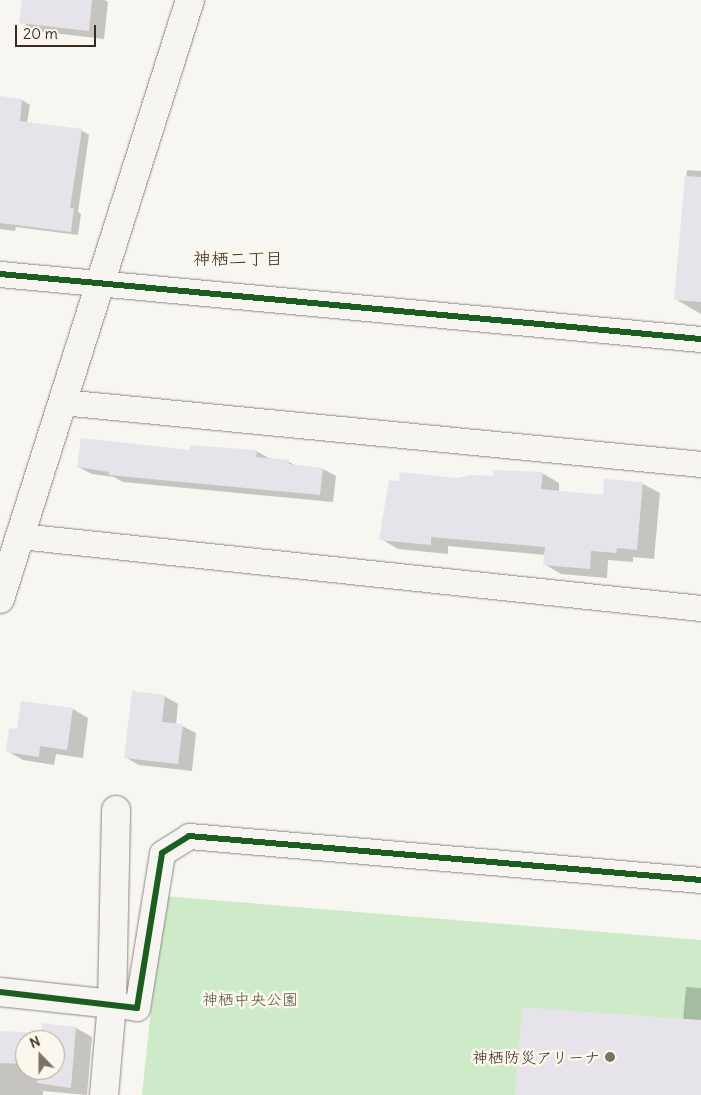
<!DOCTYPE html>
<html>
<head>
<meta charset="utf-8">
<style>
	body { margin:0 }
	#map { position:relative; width:701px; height:1095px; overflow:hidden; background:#f8f6f0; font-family:Delius,"Klee One",sans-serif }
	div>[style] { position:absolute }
	.green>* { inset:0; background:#cdebc8 }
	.shadow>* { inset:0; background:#0003 }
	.building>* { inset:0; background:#e6e4ea }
	.roads { filter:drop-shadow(0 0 1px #8b8781) drop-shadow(0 0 1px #8b8781) }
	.street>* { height:25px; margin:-12.5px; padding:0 12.5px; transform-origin:12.5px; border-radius:12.5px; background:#f6f5f1 }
	.secondary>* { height:28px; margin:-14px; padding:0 14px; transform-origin:14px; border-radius:14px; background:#f6f5f1 }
	.cycleway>* { height:6px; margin:-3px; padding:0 3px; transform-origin:3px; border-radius:3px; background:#1b5e20 }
	.dots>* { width:14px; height:14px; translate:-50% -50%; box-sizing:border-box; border:2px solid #fbf7ec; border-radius:50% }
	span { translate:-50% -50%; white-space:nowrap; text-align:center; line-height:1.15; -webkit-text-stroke:5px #fbf7ec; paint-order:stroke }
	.park-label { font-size:16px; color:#565840 }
	.poi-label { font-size:16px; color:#3b2a1e }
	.right { translate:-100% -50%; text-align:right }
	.neighbourhood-label { font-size:18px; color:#3b2a1e }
	.north { position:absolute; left:15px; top:1030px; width:50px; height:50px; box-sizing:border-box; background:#fbf7ec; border:1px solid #aea59a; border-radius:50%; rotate:338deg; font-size:14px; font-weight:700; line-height:20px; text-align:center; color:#3b2a1e }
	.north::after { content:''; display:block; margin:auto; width:18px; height:22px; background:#7d7168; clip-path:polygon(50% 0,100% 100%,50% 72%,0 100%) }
	.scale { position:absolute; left:15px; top:25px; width:81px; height:22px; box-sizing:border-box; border:2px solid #3b2a1e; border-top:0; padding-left:6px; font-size:15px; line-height:18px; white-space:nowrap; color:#3b2a1e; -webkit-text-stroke:4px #fbf7ec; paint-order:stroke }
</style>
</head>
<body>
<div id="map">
	<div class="green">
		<div style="clip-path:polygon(163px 896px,701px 940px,701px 1095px,142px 1095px)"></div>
	</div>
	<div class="shadow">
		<div style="clip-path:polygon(23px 0,105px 0,108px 2px,104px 39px,36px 31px,21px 22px)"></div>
		<div style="clip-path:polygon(0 98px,22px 100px,30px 105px,27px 123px,81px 130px,89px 135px,78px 212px,81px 214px,78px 235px,16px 227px,15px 231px,0 229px)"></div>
		<div style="clip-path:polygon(687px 170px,701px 171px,701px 314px,675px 299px)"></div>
		<div style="clip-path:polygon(191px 451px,256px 451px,269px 458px,289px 462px,296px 466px,323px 469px,336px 476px,333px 502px,123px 482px,114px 477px,92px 474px,78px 467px)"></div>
		<div style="clip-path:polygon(542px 473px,559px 483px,559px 492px,604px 496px,643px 484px,660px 493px,654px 559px,633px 557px,633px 562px,608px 560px,607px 578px,561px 574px,544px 564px,545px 555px,448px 546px,448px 554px,398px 549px,381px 539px,456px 479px)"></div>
		<div style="clip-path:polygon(164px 696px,178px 704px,176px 725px,182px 726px,196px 733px,192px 771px,139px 765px,125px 757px)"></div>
		<div style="clip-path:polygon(73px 709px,88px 718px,83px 758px,56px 754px,54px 765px,23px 760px,7px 751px)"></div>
		<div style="clip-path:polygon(686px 987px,701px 988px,701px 1095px,516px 1095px,683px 1020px)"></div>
		<div style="clip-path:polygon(evenodd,76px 1028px,92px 1037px,87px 1095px,43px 1091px,43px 1095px,0 1095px,0 1032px,42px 1034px,76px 1028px,25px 1040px,55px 1040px,55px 1070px,25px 1070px,25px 1040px)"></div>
	</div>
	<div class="building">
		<div style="clip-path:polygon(22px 0,92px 0,89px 31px,19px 23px)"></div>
		<div style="clip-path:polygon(0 96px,22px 99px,20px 121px,82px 129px,70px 208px,74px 208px,71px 232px,0 223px)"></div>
		<div style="clip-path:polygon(685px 176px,701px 177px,701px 302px,674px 300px)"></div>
		<div style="clip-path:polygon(81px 438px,190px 450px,190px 445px,257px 450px,256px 457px,289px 460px,289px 464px,323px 468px,320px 495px,109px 475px,109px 472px,77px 467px)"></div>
		<div style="clip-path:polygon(493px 470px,543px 472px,541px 489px,603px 495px,604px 479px,643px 482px,637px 550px,617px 548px,616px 553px,591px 551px,590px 569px,543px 565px,545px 547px,431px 537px,431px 545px,379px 540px,389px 480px,399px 481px,400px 472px,456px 478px,471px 475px,493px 476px)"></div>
		<div style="clip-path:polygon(132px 691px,165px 695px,162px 722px,183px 724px,178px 764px,124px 758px)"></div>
		<div style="clip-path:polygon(21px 701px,73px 708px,67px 750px,40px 746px,39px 757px,6px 752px,9px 728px,17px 729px)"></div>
		<div style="clip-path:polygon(522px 1007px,701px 1020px,701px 1095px,515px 1095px)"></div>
		<div style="clip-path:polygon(42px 1023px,76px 1027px,71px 1088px,37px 1083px,38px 1070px,55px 1070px,55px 1040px,25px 1040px,25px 1064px,0 1063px,0 1031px,41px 1033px)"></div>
	</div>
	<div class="roads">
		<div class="street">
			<div style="left:0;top:274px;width:704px;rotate:5.3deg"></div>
			<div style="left:62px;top:402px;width:642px;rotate:5.54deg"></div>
			<div style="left:20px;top:536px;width:685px;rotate:6.04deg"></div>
			<div style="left:112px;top:1004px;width:25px;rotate:9deg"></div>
			<div style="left:137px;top:1008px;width:157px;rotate:-80.8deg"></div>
			<div style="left:162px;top:853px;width:32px;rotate:-32deg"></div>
			<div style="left:189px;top:836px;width:514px;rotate:4.91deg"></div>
		</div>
		<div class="secondary">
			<div style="left:0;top:599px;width:628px;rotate:-72.4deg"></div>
			<div style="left:0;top:992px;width:113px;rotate:6.1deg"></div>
			<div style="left:104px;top:1095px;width:91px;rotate:-85deg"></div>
			<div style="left:112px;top:1004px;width:194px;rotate:-88.8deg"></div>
		</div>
	</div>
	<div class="cycleway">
		<div style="left:0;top:274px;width:704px;rotate:5.3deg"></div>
		<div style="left:0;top:992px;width:138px;rotate:6.7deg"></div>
		<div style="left:137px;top:1008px;width:157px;rotate:-80.8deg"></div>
		<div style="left:162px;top:853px;width:32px;rotate:-32deg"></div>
		<div style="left:189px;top:836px;width:514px;rotate:4.91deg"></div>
	</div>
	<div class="dots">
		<div style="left:610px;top:1057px;background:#7d7168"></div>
	</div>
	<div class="park-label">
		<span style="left:250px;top:999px">神栖中央公園</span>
	</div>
	<div class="poi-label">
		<span class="right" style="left:600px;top:1057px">神栖防災アリーナ</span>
	</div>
	<div class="neighbourhood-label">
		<span style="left:238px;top:259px">神栖二丁目</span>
	</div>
	<div class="north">N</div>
	<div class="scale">20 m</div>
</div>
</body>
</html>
